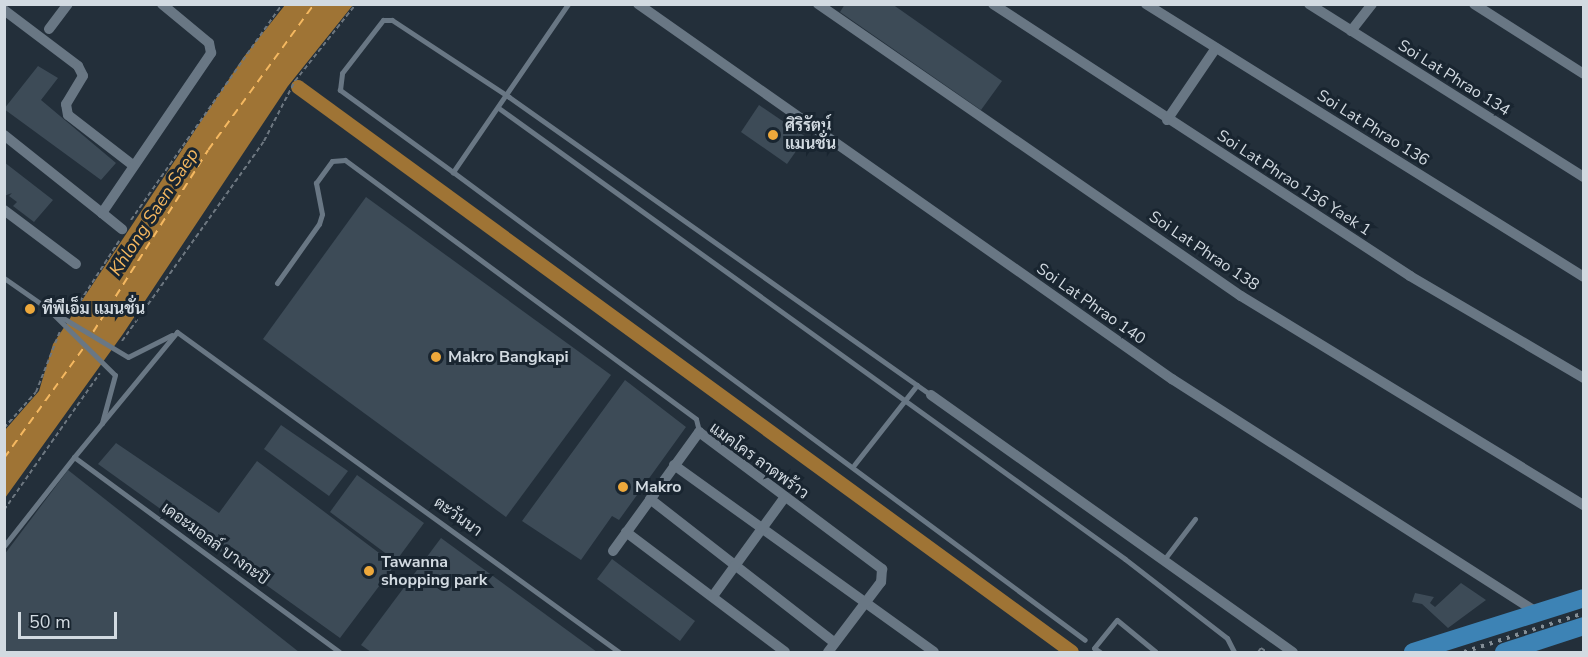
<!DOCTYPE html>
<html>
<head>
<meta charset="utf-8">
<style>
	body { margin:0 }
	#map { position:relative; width:1588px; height:657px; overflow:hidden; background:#232f3a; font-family:"Nunito Sans",Sarabun,sans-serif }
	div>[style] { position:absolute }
	.water>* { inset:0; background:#9f7435 }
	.canal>* { height:14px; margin:-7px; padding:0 7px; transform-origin:7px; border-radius:7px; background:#9f7435 }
	.ferry>* { height:1.5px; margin-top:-0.75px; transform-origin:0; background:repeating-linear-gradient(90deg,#f5b860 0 8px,transparent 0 14px) }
	.building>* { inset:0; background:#3d4b57 }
	.path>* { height:2px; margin-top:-1px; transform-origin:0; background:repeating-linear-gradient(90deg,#6d7780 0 4.5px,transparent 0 7.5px) }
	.lane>* { height:5px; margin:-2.5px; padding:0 2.5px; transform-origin:2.5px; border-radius:2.5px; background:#697784 }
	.street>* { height:10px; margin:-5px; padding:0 5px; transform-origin:5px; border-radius:5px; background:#697784 }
	.primary>* { height:18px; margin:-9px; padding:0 9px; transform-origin:9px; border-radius:9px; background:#3d83b5 }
	.rail>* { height:4px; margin-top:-2px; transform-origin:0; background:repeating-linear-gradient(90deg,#848e96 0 3px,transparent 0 9px) }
	.dots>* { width:16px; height:16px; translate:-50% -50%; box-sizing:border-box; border:3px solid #192530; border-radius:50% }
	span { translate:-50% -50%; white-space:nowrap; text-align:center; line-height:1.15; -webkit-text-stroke:6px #192530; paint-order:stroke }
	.street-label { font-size:16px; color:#d2dae1 }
	.poi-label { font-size:16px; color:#d2dae1; font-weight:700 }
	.left { translate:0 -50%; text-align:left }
	.water-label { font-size:18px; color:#f5b860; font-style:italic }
	.frame { position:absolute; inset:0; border:6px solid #d2dae1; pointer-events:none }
	.scale { position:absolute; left:18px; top:612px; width:99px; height:27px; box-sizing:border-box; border:3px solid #d2dae1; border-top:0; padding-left:8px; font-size:18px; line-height:21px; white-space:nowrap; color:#d2dae1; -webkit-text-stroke:4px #192530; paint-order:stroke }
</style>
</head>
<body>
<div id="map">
	<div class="water">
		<div style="clip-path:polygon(285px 5px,353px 5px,288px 86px,123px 334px,5px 498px,5px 430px,39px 391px,53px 344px,243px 58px)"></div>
	</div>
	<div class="canal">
		<div style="left:298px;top:87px;width:958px;rotate:36.13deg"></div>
	</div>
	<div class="ferry">
		<div style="left:93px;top:332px;width:215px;rotate:-57.7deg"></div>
		<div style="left:208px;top:150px;width:180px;rotate:-54deg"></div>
		<div style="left:4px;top:458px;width:137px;rotate:-54.2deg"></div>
	</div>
	<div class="building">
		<div style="clip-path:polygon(845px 4px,892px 4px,1002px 81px,981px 110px,840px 12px)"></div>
		<div style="clip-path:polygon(38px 66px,58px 78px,41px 100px,116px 163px,101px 180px,4px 109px)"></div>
		<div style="clip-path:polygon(759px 105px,806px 137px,787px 164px,741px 132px)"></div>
		<div style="clip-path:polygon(4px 162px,53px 200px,34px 222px,13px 206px,17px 202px,9px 196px,12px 193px,4px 196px)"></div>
		<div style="clip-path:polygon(366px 197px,611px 375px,506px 517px,263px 339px)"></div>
		<div style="clip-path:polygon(625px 380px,686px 427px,619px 520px,612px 516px,581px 560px,522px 521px)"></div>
		<div style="clip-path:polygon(281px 425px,348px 471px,329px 496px,264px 449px)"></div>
		<div style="clip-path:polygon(116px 443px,219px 513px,257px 461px,395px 565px,340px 638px,98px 464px)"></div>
		<div style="clip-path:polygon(68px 470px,299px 652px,4px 652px,4px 555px)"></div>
		<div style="clip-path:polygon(357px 475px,424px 523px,396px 561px,330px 512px)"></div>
		<div style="clip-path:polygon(441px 538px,597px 652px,371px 652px,361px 645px)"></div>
		<div style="clip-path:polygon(612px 559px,695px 621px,680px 641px,597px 579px)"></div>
		<div style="clip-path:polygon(1461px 583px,1486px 600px,1448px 628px,1422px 604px,1412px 602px,1415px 593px,1434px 597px,1430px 603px,1435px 607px)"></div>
	</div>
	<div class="path">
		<div style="left:131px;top:220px;width:264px;rotate:-55deg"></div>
		<div style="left:72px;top:314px;width:87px;rotate:-57.2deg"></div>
		<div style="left:122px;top:341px;width:245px;rotate:-54.6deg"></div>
		<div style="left:264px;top:141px;width:68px;rotate:-62.7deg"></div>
		<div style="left:295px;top:81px;width:98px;rotate:-51.6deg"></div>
		<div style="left:4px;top:428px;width:48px;rotate:-48.4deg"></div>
		<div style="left:36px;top:392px;width:66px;rotate:-68.5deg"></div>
		<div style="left:4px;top:510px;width:167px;rotate:-55deg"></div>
		<div style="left:1258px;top:652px;width:5px;rotate:-53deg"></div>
		<div style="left:1261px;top:648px;width:7px;rotate:34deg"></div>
	</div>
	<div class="lane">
		<div style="left:568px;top:4px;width:204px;rotate:124.4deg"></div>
		<div style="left:453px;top:172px;width:786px;rotate:36.52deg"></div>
		<div style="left:500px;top:109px;width:770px;rotate:35.75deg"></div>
		<div style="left:1125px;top:559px;width:129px;rotate:37.8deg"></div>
		<div style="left:1227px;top:638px;width:16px;rotate:63deg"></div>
		<div style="left:453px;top:172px;width:140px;rotate:-144deg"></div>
		<div style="left:340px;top:90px;width:17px;rotate:-83deg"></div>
		<div style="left:342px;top:73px;width:67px;rotate:-52.3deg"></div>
		<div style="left:383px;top:20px;width:9px"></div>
		<div style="left:392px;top:20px;width:140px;rotate:33.3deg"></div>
		<div style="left:509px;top:97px;width:517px;rotate:35.23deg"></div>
		<div style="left:4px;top:278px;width:52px;rotate:34.9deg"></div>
		<div style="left:47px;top:308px;width:95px;rotate:44.6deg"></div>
		<div style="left:115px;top:375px;width:50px;rotate:105.2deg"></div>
		<div style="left:277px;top:283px;width:72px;rotate:-54.6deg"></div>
		<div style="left:319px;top:224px;width:10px;rotate:-73deg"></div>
		<div style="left:322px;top:214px;width:32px;rotate:-101deg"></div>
		<div style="left:316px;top:183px;width:27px;rotate:-54deg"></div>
		<div style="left:332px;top:161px;width:13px;rotate:-4deg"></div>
		<div style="left:345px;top:160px;width:436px;rotate:36.4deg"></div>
		<div style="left:696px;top:419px;width:12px;rotate:76deg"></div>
		<div style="left:48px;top:309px;width:93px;rotate:31deg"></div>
		<div style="left:128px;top:357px;width:49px;rotate:-26.6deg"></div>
		<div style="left:177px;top:332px;width:546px;rotate:35.9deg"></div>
		<div style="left:74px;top:457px;width:162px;rotate:-50.5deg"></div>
		<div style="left:854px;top:465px;width:102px;rotate:-51.8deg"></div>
		<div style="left:4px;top:546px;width:113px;rotate:-51.8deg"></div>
		<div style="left:74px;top:457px;width:329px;rotate:36.3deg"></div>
		<div style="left:1163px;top:561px;width:53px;rotate:-52.7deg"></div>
		<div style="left:1100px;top:652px;width:7px;rotate:-146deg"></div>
		<div style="left:1094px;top:648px;width:36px;rotate:-51deg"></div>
		<div style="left:1117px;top:620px;width:50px;rotate:39.4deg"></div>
	</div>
	<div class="street">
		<div style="left:638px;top:4px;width:653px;rotate:35.08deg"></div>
		<div style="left:1172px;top:379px;width:434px;rotate:32.6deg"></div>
		<div style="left:818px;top:4px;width:514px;rotate:34.62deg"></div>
		<div style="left:1241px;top:296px;width:402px;rotate:31.4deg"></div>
		<div style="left:993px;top:4px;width:498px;rotate:33.1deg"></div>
		<div style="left:1410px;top:276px;width:202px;rotate:30.4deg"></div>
		<div style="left:1146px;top:4px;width:516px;rotate:31.93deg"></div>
		<div style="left:1309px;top:4px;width:325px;rotate:32.2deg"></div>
		<div style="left:1474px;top:4px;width:130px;rotate:32.5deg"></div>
		<div style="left:4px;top:10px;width:93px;rotate:37.1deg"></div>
		<div style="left:78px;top:66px;width:11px;rotate:63deg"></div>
		<div style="left:83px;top:76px;width:33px;rotate:121deg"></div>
		<div style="left:66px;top:104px;width:11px;rotate:80deg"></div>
		<div style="left:68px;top:115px;width:83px;rotate:37.7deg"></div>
		<div style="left:49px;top:29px;width:31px;rotate:-53deg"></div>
		<div style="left:1351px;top:31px;width:34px;rotate:-52deg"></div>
		<div style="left:1167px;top:120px;width:87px;rotate:-55.8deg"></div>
		<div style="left:4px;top:135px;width:125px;rotate:38.5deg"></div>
		<div style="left:102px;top:213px;width:194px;rotate:-55.7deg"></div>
		<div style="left:211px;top:53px;width:10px;rotate:-101deg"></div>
		<div style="left:209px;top:43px;width:61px;rotate:-140.3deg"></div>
		<div style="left:4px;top:210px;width:90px;rotate:36.9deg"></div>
		<div style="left:102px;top:213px;width:26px;rotate:39deg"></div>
		<div style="left:931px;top:395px;width:444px;rotate:35.4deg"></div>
		<div style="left:674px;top:465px;width:320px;rotate:35.7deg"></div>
		<div style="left:650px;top:499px;width:234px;rotate:37.9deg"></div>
		<div style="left:626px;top:532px;width:199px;rotate:37deg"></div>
		<div style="left:613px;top:551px;width:147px;rotate:-54.1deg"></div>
		<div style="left:699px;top:432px;width:229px;rotate:36.8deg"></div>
		<div style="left:882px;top:569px;width:13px;rotate:94deg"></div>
		<div style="left:881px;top:582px;width:88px;rotate:127.1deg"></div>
		<div style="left:713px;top:596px;width:122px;rotate:-54deg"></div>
	</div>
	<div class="primary">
		<div style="left:1413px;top:652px;width:179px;rotate:-17.5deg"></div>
		<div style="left:1504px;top:652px;width:84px;rotate:-18deg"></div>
	</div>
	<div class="rail">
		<div style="left:1464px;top:652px;width:126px;rotate:-18deg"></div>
	</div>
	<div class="dots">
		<div style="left:773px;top:135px;background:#eda83b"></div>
		<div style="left:30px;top:309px;background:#eda83b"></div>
		<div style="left:436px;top:357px;background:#eda83b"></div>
		<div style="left:623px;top:487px;background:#eda83b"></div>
		<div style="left:369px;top:571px;background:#eda83b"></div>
	</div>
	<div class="street-label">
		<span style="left:1454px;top:78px;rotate:32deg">Soi Lat Phrao 134</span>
		<span style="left:1373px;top:128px;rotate:32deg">Soi Lat Phrao 136</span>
		<span style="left:1294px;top:183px;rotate:33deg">Soi Lat Phrao 136 Yaek 1</span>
		<span style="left:1204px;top:251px;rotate:34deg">Soi Lat Phrao 138</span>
		<span style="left:1091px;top:304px;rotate:35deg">Soi Lat Phrao 140</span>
		<span style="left:759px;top:461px;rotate:36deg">แมคโคร ลาดพร้าว</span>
		<span style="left:458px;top:517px;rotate:36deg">ตะวันนา</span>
		<span style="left:215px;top:544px;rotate:36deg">เดอะมอลล์ บางกะปิ</span>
	</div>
	<div class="poi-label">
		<span class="left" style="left:785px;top:135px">ศิริรัตน์<br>แมนชั่น</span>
		<span class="left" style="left:42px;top:309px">ทีพีเอ็ม แมนชั่น</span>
		<span class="left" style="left:448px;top:357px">Makro Bangkapi</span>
		<span class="left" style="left:635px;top:487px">Makro</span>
		<span class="left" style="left:381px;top:571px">Tawanna<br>shopping park</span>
	</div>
	<div class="water-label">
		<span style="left:154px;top:212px;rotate:-57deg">Khlong Saen Saep</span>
	</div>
	<div class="frame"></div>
	<div class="scale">50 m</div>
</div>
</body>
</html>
